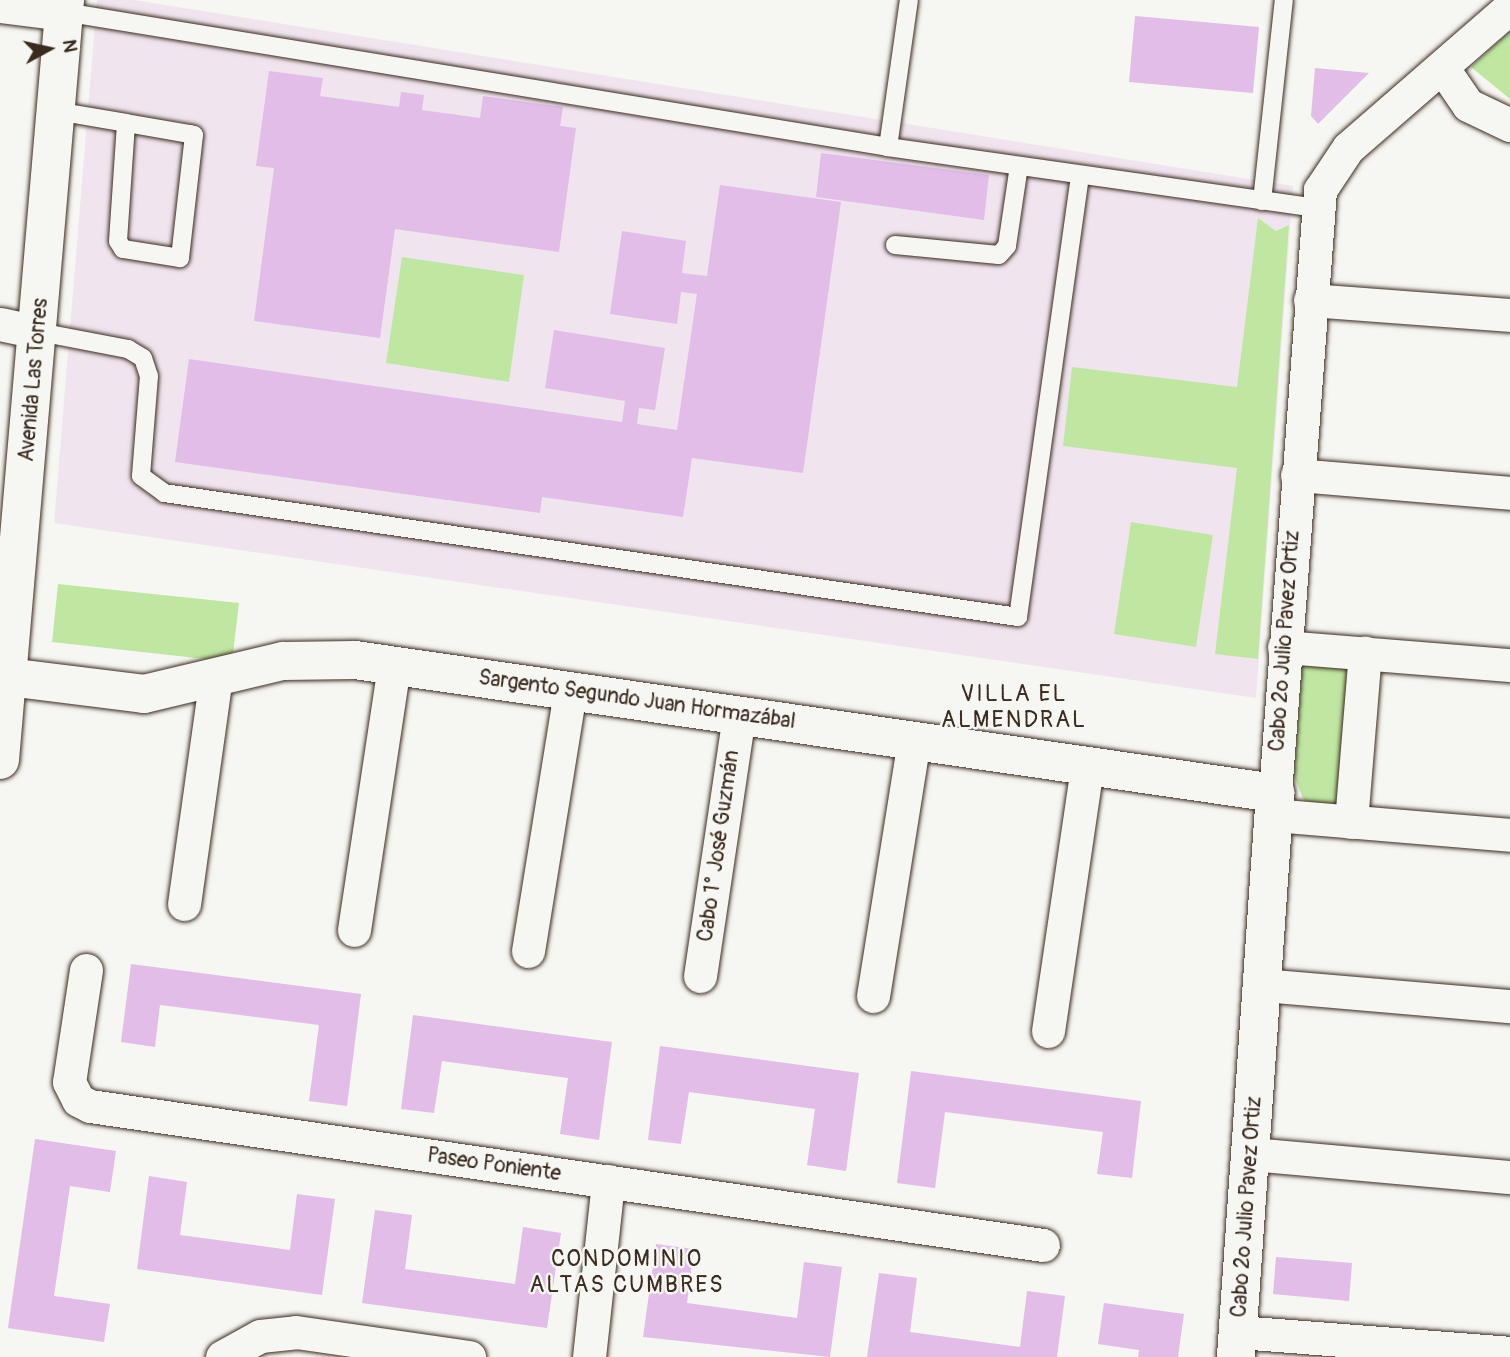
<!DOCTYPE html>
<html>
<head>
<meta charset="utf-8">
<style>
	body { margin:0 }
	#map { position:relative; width:1510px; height:1357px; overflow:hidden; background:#f6f6f2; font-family:Pangolin,sans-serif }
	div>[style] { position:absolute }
	.built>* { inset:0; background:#f0e5ef }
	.green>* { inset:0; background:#bfe7a2 }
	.building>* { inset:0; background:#e1bde7 }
	.roads { filter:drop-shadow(0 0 2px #3b2a1e) drop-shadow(0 0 2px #3b2a1e) }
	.service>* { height:18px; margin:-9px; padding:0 9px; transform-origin:9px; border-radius:9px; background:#f6f6f2 }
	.minor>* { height:33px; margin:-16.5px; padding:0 16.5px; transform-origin:16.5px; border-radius:16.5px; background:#f6f6f2 }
	.tertiary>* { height:38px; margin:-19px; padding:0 19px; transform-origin:19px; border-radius:19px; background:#f6f6f2 }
	.secondary>* { height:38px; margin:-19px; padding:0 19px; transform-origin:19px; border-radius:19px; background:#f6f6f2 }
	span { translate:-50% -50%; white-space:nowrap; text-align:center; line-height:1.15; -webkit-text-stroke:5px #f6f6f2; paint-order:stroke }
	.street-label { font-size:21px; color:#3b2a1e }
	.neighbourhood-label { font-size:23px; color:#3b2a1e; letter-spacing:2px }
	.north { position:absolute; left:14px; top:14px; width:70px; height:70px; -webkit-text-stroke:5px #f6f6f2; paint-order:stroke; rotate:82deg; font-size:19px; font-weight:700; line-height:28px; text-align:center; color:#3b2a1e }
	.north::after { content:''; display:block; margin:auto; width:24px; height:32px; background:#3b2a1e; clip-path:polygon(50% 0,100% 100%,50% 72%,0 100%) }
</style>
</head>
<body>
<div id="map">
	<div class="built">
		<div style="clip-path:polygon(97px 0,134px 0,1293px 186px,1256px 698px,54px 523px)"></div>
	</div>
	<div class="green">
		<div style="clip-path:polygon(1510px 31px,1510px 99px,1471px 67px)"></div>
		<div style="clip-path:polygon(1258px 218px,1276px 231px,1289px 225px,1258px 659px,1215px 654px,1237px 468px,1063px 446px,1072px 367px,1237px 387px)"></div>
		<div style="clip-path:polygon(402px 257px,524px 275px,509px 382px,386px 363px)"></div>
		<div style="clip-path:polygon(1131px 522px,1213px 535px,1196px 647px,1114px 634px)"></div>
		<div style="clip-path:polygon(58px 584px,239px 603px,232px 662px,52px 642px)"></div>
		<div style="clip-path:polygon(1303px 658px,1359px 661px,1348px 814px,1308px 811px,1294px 776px)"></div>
	</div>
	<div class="building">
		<div style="clip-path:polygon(1135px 16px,1259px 27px,1253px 93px,1129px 82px)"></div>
		<div style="clip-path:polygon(1315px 68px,1369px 73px,1318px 124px,1311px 116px)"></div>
		<div style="clip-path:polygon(269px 71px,323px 78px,320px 96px,399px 107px,401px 92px,424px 95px,422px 110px,480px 118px,483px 96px,563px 107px,560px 126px,576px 128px,559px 252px,395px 229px,380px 338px,254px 321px,274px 168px,256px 166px)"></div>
		<div style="clip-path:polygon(821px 153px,989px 175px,984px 220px,816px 197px)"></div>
		<div style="clip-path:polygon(720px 185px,841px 202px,803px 473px,692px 458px,683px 517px,542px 497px,540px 513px,175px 462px,189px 359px,622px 422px,625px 401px,545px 388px,554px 330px,665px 348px,655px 410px,639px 408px,637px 424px,677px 430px,697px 294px,681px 292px,677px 324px,610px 314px,622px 231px,686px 241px,682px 273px,707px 276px)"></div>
		<div style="clip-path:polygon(131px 964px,361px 994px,347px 1106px,309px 1101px,319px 1025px,160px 1005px,155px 1047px,121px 1042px)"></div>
		<div style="clip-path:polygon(413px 1015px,612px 1042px,599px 1140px,560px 1134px,568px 1078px,442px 1061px,434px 1113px,401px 1109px)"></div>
		<div style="clip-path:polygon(660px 1046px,859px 1073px,846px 1171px,807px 1165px,815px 1109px,689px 1092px,681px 1144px,648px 1140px)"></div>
		<div style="clip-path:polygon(911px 1071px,1141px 1101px,1132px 1178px,1097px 1174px,1103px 1132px,945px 1112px,935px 1188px,897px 1183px)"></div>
		<div style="clip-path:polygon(35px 1139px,116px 1151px,110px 1192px,70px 1186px,54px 1296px,110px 1304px,104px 1342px,8px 1328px)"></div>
		<div style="clip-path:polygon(149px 1176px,187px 1182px,180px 1235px,290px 1250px,297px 1194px,335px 1199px,322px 1295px,137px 1269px)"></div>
		<div style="clip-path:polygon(375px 1210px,412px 1215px,405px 1269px,515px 1284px,523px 1227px,561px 1233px,547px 1328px,362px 1303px)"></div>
		<div style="clip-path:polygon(656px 1244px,694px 1249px,687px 1303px,797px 1318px,804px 1262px,842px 1267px,830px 1357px,643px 1337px)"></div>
		<div style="clip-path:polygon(1276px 1257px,1352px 1263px,1349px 1301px,1273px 1294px)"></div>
		<div style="clip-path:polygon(879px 1273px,917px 1278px,910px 1332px,1020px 1347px,1027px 1291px,1065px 1296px,1057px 1357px,867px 1357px)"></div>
		<div style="clip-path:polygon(1104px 1303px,1184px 1314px,1178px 1357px,1138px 1357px,1139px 1350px,1098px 1344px)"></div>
	</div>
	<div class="roads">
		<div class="service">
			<div style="left:64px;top:12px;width:835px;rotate:9.3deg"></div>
			<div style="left:888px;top:147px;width:433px;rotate:8.1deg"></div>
			<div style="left:56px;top:111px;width:71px;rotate:9.7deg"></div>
			<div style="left:126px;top:123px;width:65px;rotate:9.8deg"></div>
			<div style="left:190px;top:134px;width:4px;rotate:14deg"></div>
			<div style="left:194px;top:135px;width:124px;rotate:96.5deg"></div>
			<div style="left:180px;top:258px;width:58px;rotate:-171deg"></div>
			<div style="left:123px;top:249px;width:9px;rotate:-122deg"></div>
			<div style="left:118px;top:241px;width:118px;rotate:-86.1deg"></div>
			<div style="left:888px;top:147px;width:148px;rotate:-81.9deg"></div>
			<div style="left:1262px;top:201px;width:202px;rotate:-83.8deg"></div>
			<div style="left:895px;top:245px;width:104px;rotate:5.5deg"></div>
			<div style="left:999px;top:255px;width:12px;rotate:-48deg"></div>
			<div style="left:1007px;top:246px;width:81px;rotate:-81.5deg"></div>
			<div style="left:39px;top:332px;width:91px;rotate:10.8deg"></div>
			<div style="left:128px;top:349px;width:17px;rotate:31deg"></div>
			<div style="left:143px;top:358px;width:19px;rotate:72deg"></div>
			<div style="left:149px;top:376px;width:100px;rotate:94.6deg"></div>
			<div style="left:141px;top:476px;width:29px;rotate:36deg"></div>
			<div style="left:164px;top:493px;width:863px;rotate:8.26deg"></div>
			<div style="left:1018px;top:617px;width:446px;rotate:-82deg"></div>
		</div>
		<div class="minor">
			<div style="left:1442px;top:67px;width:46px;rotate:55.6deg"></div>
			<div style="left:1468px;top:105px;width:47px;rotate:25.5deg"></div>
			<div style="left:1310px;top:300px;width:201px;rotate:4.3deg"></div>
			<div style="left:0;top:324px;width:40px;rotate:12deg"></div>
			<div style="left:1297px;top:475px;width:214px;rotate:4.8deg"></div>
			<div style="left:1284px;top:647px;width:227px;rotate:4.6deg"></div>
			<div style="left:1275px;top:793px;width:605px;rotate:-85.73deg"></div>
			<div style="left:1320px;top:190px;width:50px;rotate:-56.3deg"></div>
			<div style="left:1348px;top:148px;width:215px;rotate:-41deg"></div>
			<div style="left:1273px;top:815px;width:238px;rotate:4.8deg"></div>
			<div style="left:1351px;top:822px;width:170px;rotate:-85.3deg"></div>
			<div style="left:184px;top:904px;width:231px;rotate:-82deg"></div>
			<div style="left:354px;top:930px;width:268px;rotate:-81.4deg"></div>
			<div style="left:528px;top:951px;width:263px;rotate:-80.8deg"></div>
			<div style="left:86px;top:970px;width:113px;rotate:98.6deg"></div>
			<div style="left:69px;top:1082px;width:20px;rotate:63deg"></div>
			<div style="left:78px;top:1100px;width:13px;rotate:27deg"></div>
			<div style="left:90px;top:1106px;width:963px;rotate:8.3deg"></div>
			<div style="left:700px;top:976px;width:264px;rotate:-81.5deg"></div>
			<div style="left:1263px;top:985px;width:248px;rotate:4.9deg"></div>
			<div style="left:873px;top:996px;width:258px;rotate:-80.9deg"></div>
			<div style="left:1048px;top:1031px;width:268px;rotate:-81.6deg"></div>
			<div style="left:1251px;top:1154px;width:260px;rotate:5.1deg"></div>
			<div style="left:1238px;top:1332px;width:273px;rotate:4.4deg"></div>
			<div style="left:222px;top:1357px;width:43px;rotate:-28.9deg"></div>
			<div style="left:260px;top:1336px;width:36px;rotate:-6deg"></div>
			<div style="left:296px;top:1332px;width:175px;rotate:8.2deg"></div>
			<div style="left:589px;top:1357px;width:177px;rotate:-83.8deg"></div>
		</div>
		<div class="tertiary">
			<div style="left:0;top:676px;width:145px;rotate:7.1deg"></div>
			<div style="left:144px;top:694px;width:143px;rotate:-13.4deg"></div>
			<div style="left:283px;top:661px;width:72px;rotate:-0.8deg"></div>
			<div style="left:355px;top:660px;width:930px;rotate:8.23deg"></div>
			<div style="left:1275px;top:793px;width:565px;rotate:93.96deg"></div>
		</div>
		<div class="secondary">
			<div style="left:0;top:4px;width:64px;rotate:7.1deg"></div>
			<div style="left:0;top:760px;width:763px;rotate:-85.11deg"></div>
		</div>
	</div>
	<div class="street-label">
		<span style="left:34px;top:380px;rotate:-85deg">Avenida Las Torres</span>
		<span style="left:1285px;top:641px;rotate:-86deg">Cabo 2º Julio Pavez Ortiz</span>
		<span style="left:637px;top:700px;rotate:8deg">Sargento Segundo Juan Hormazábal</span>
		<span style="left:719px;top:846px;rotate:-82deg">Cabo 1° José Guzmán</span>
		<span style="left:494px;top:1165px;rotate:8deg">Paseo Poniente</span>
		<span style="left:1247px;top:1207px;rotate:-86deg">Cabo 2º Julio Pavez Ortiz</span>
	</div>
	<div class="neighbourhood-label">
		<span style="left:1014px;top:707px">VILLA EL<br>ALMENDRAL</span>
		<span style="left:627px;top:1272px">CONDOMINIO<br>ALTAS CUMBRES</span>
	</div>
	<div class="north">N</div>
</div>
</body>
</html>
